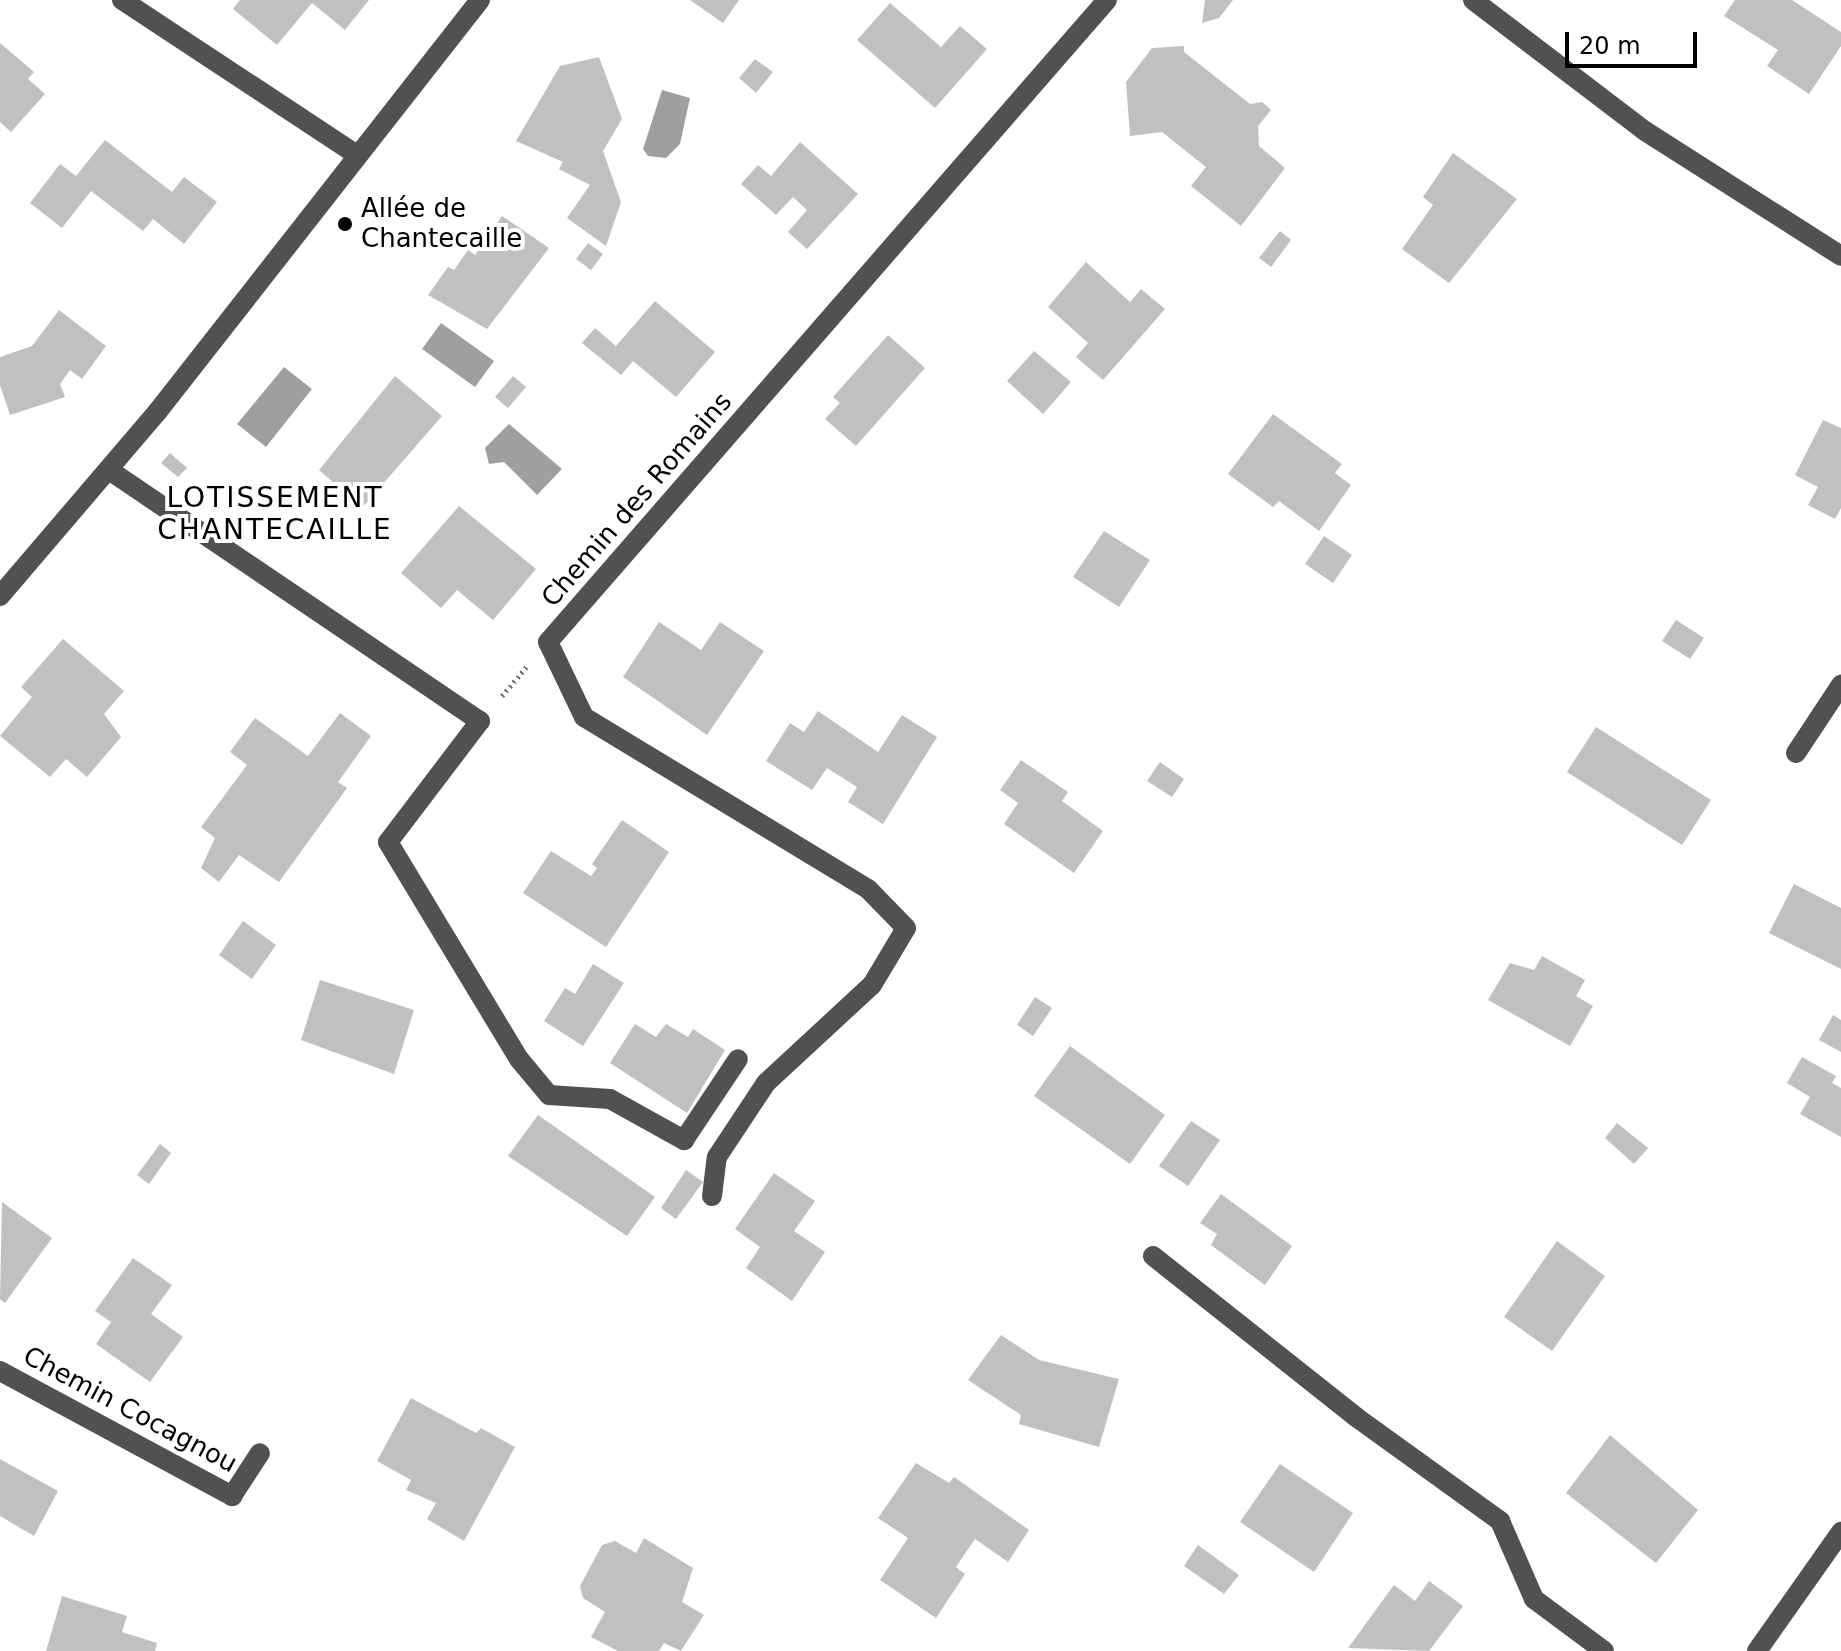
<!DOCTYPE html>
<html>
<head>
<meta charset="utf-8">
<style>
	body { margin:0 }
	#map { position:relative; width:1841px; height:1651px; overflow:hidden; background:#fff; font-family:"DejaVu Sans",sans-serif }
	div>[style] { position:absolute }
	.water>* { inset:0; background:#9f9f9f }
	.building>* { inset:0; background:#c0c0c0 }
	.path>* { height:5px; margin-top:-2.5px; transform-origin:0; background:repeating-linear-gradient(90deg,#737373 0 2px,transparent 0 6px) }
	.minor>* { height:20px; margin:-10px; padding:0 10px; transform-origin:10px; border-radius:10px; background:#515151 }
	.dots>* { width:22px; height:22px; translate:-50% -50%; box-sizing:border-box; border:4px solid #fff; border-radius:50% }
	span { translate:-50% -50%; white-space:nowrap; text-align:center; line-height:1.15; -webkit-text-stroke:8px #fff; paint-order:stroke }
	.poi-label { font-size:26px; color:#000 }
	.left { translate:0 -50%; text-align:left }
	.street-label { font-size:26px; color:#000 }
	.neighbourhood-label { font-size:28px; color:#000; letter-spacing:2px }
	.scale { position:absolute; left:1565px; top:32px; width:132px; height:36px; box-sizing:border-box; border:4px solid #000; border-top:0; padding-left:10px; font-size:24px; line-height:28px; white-space:nowrap; color:#000; -webkit-text-stroke:6px #fff; paint-order:stroke }
</style>
</head>
<body>
<div id="map">
	<div class="water">
		<div style="clip-path:polygon(662px 90px,690px 98px,680px 144px,666px 158px,648px 156px,643px 149px)"></div>
		<div style="clip-path:polygon(441px 323px,494px 361px,475px 387px,422px 349px)"></div>
		<div style="clip-path:polygon(284px 367px,312px 389px,266px 447px,237px 424px)"></div>
		<div style="clip-path:polygon(509px 424px,562px 469px,537px 495px,504px 462px,489px 464px,485px 448px)"></div>
	</div>
	<div class="building">
		<div style="clip-path:polygon(240px 0,369px 0,345px 30px,312px 3px,277px 45px,233px 9px)"></div>
		<div style="clip-path:polygon(690px 0,739px 0,723px 23px)"></div>
		<div style="clip-path:polygon(1205px 0,1233px 0,1219px 18px,1202px 23px)"></div>
		<div style="clip-path:polygon(1735px 0,1792px 0,1841px 32px,1841px 46px,1809px 94px,1767px 66px,1778px 50px,1724px 16px)"></div>
		<div style="clip-path:polygon(890px 3px,941px 47px,960px 26px,987px 49px,935px 108px,857px 40px)"></div>
		<div style="clip-path:polygon(0 43px,34px 72px,28px 79px,45px 94px,11px 132px,0 122px)"></div>
		<div style="clip-path:polygon(1184px 46px,1184px 52px,1250px 104px,1262px 102px,1271px 110px,1258px 126px,1259px 146px,1285px 168px,1241px 226px,1191px 186px,1206px 167px,1162px 132px,1130px 136px,1126px 82px,1152px 48px)"></div>
		<div style="clip-path:polygon(599px 57px,622px 119px,603px 151px,621px 202px,606px 246px,567px 218px,590px 185px,559px 169px,563px 162px,516px 141px,560px 66px)"></div>
		<div style="clip-path:polygon(755px 59px,773px 72px,756px 93px,739px 78px)"></div>
		<div style="clip-path:polygon(105px 140px,172px 192px,184px 177px,217px 202px,184px 244px,153px 219px,143px 231px,91px 191px,62px 228px,30px 203px,60px 164px,76px 176px)"></div>
		<div style="clip-path:polygon(800px 142px,858px 194px,807px 249px,788px 232px,807px 210px,793px 197px,776px 215px,741px 184px,758px 165px,771px 176px)"></div>
		<div style="clip-path:polygon(1453px 153px,1517px 199px,1449px 283px,1402px 249px,1433px 205px,1423px 197px)"></div>
		<div style="clip-path:polygon(502px 216px,549px 248px,487px 329px,428px 295px,448px 267px,454px 270px,468px 250px,475px 255px)"></div>
		<div style="clip-path:polygon(1280px 231px,1291px 240px,1271px 267px,1259px 258px)"></div>
		<div style="clip-path:polygon(588px 243px,603px 254px,591px 270px,576px 259px)"></div>
		<div style="clip-path:polygon(1086px 262px,1130px 302px,1141px 289px,1165px 309px,1103px 380px,1076px 357px,1088px 343px,1048px 307px)"></div>
		<div style="clip-path:polygon(655px 301px,715px 352px,676px 397px,633px 361px,621px 375px,582px 343px,595px 328px,616px 346px)"></div>
		<div style="clip-path:polygon(59px 310px,106px 346px,82px 379px,70px 370px,60px 384px,65px 397px,10px 415px,0 385px,0 357px,32px 346px)"></div>
		<div style="clip-path:polygon(888px 335px,925px 368px,856px 446px,825px 419px,840px 403px,833px 397px)"></div>
		<div style="clip-path:polygon(1034px 351px,1071px 382px,1043px 414px,1007px 381px)"></div>
		<div style="clip-path:polygon(395px 376px,442px 416px,362px 508px,319px 470px)"></div>
		<div style="clip-path:polygon(513px 376px,526px 387px,508px 408px,495px 397px)"></div>
		<div style="clip-path:polygon(1273px 414px,1342px 464px,1335px 473px,1351px 485px,1319px 531px,1279px 501px,1273px 507px,1228px 474px)"></div>
		<div style="clip-path:polygon(1823px 420px,1841px 428px,1841px 508px,1835px 519px,1808px 505px,1818px 487px,1795px 475px)"></div>
		<div style="clip-path:polygon(170px 453px,187px 468px,178px 477px,161px 463px)"></div>
		<div style="clip-path:polygon(459px 506px,536px 569px,493px 620px,457px 590px,441px 608px,401px 573px)"></div>
		<div style="clip-path:polygon(1104px 531px,1150px 560px,1119px 607px,1073px 577px)"></div>
		<div style="clip-path:polygon(1324px 536px,1352px 555px,1333px 583px,1305px 564px)"></div>
		<div style="clip-path:polygon(1676px 620px,1704px 638px,1690px 659px,1662px 641px)"></div>
		<div style="clip-path:polygon(659px 622px,701px 650px,720px 622px,764px 651px,707px 735px,623px 677px)"></div>
		<div style="clip-path:polygon(63px 639px,124px 691px,104px 714px,121px 737px,87px 777px,66px 759px,50px 777px,0 736px,32px 697px,21px 687px)"></div>
		<div style="clip-path:polygon(818px 711px,878px 752px,902px 715px,937px 737px,883px 824px,848px 802px,857px 787px,827px 768px,812px 790px,766px 761px,790px 723px,804px 732px)"></div>
		<div style="clip-path:polygon(340px 713px,371px 736px,338px 782px,347px 788px,279px 882px,239px 855px,219px 882px,201px 868px,215px 838px,201px 827px,247px 765px,230px 752px,255px 718px,308px 756px)"></div>
		<div style="clip-path:polygon(1596px 727px,1711px 800px,1682px 845px,1567px 772px)"></div>
		<div style="clip-path:polygon(1021px 760px,1068px 792px,1062px 801px,1103px 831px,1074px 873px,1004px 824px,1018px 803px,1000px 790px)"></div>
		<div style="clip-path:polygon(1160px 762px,1184px 779px,1172px 797px,1147px 781px)"></div>
		<div style="clip-path:polygon(622px 820px,669px 852px,606px 947px,523px 893px,551px 851px,591px 876px,597px 868px,592px 864px)"></div>
		<div style="clip-path:polygon(1794px 884px,1841px 908px,1841px 969px,1769px 933px)"></div>
		<div style="clip-path:polygon(243px 921px,276px 945px,252px 979px,219px 955px)"></div>
		<div style="clip-path:polygon(1542px 956px,1585px 980px,1576px 996px,1593px 1006px,1570px 1046px,1488px 1000px,1510px 963px,1534px 970px)"></div>
		<div style="clip-path:polygon(593px 964px,624px 983px,583px 1046px,544px 1021px,565px 988px,575px 994px)"></div>
		<div style="clip-path:polygon(320px 980px,414px 1010px,394px 1074px,301px 1040px)"></div>
		<div style="clip-path:polygon(1035px 997px,1052px 1008px,1033px 1036px,1017px 1025px)"></div>
		<div style="clip-path:polygon(1833px 1015px,1841px 1020px,1841px 1052px,1819px 1040px)"></div>
		<div style="clip-path:polygon(635px 1024px,656px 1037px,666px 1024px,688px 1037px,693px 1029px,725px 1050px,687px 1113px,610px 1063px)"></div>
		<div style="clip-path:polygon(1070px 1046px,1165px 1115px,1130px 1164px,1034px 1096px)"></div>
		<div style="clip-path:polygon(1802px 1057px,1836px 1076px,1832px 1083px,1841px 1088px,1841px 1137px,1800px 1114px,1810px 1097px,1787px 1083px)"></div>
		<div style="clip-path:polygon(538px 1115px,655px 1197px,627px 1236px,508px 1156px)"></div>
		<div style="clip-path:polygon(1191px 1121px,1220px 1140px,1188px 1186px,1159px 1166px)"></div>
		<div style="clip-path:polygon(1617px 1123px,1648px 1148px,1634px 1164px,1605px 1138px)"></div>
		<div style="clip-path:polygon(160px 1144px,171px 1153px,149px 1184px,137px 1175px)"></div>
		<div style="clip-path:polygon(686px 1170px,703px 1182px,676px 1219px,661px 1208px)"></div>
		<div style="clip-path:polygon(774px 1173px,815px 1201px,794px 1231px,825px 1252px,792px 1301px,746px 1268px,760px 1247px,735px 1229px)"></div>
		<div style="clip-path:polygon(1221px 1194px,1292px 1246px,1265px 1285px,1211px 1245px,1217px 1234px,1200px 1223px)"></div>
		<div style="clip-path:polygon(2px 1202px,52px 1238px,5px 1303px,0 1299px)"></div>
		<div style="clip-path:polygon(1557px 1241px,1605px 1276px,1552px 1351px,1504px 1317px)"></div>
		<div style="clip-path:polygon(133px 1258px,172px 1285px,151px 1314px,183px 1337px,150px 1382px,96px 1344px,111px 1322px,95px 1311px)"></div>
		<div style="clip-path:polygon(1001px 1335px,1039px 1360px,1119px 1379px,1099px 1447px,1019px 1424px,1021px 1415px,968px 1380px)"></div>
		<div style="clip-path:polygon(411px 1398px,476px 1433px,481px 1428px,515px 1447px,464px 1541px,427px 1519px,436px 1503px,406px 1490px,411px 1480px,377px 1461px)"></div>
		<div style="clip-path:polygon(1610px 1435px,1698px 1510px,1656px 1563px,1566px 1493px)"></div>
		<div style="clip-path:polygon(0 1459px,58px 1491px,34px 1536px,0 1516px)"></div>
		<div style="clip-path:polygon(916px 1463px,949px 1483px,954px 1477px,1029px 1530px,1008px 1562px,975px 1539px,956px 1567px,965px 1574px,936px 1618px,880px 1580px,908px 1538px,878px 1518px)"></div>
		<div style="clip-path:polygon(1280px 1464px,1353px 1513px,1314px 1572px,1240px 1522px)"></div>
		<div style="clip-path:polygon(644px 1538px,693px 1568px,682px 1602px,704px 1615px,681px 1651px,664px 1643px,659px 1651px,618px 1651px,591px 1637px,605px 1612px,583px 1598px,580px 1586px,602px 1545px,615px 1541px,636px 1553px)"></div>
		<div style="clip-path:polygon(1198px 1545px,1239px 1575px,1224px 1594px,1184px 1566px)"></div>
		<div style="clip-path:polygon(1429px 1581px,1463px 1606px,1429px 1651px,1348px 1648px,1394px 1585px,1415px 1601px)"></div>
		<div style="clip-path:polygon(62px 1596px,127px 1616px,122px 1632px,157px 1643px,155px 1651px,46px 1651px)"></div>
	</div>
	<div class="path">
		<div style="left:502px;top:696px;width:38px;rotate:-50deg"></div>
	</div>
	<div class="minor">
		<div style="left:122px;top:0;width:282px;rotate:33.4deg"></div>
		<div style="left:1473px;top:0;width:216px;rotate:37.3deg"></div>
		<div style="left:1645px;top:131px;width:232px;rotate:32.5deg"></div>
		<div style="left:109px;top:470px;width:448px;rotate:34.1deg"></div>
		<div style="left:480px;top:721px;width:152px;rotate:127.2deg"></div>
		<div style="left:388px;top:842px;width:253px;rotate:58.9deg"></div>
		<div style="left:519px;top:1059px;width:47px;rotate:50.2deg"></div>
		<div style="left:549px;top:1095px;width:61px;rotate:3.8deg"></div>
		<div style="left:610px;top:1099px;width:85px;rotate:29deg"></div>
		<div style="left:684px;top:1140px;width:97px;rotate:-56.3deg"></div>
		<div style="left:0;top:596px;width:243px;rotate:-49.5deg"></div>
		<div style="left:158px;top:411px;width:522px;rotate:-51.92deg"></div>
		<div style="left:1796px;top:753px;width:82px;rotate:-56.5deg"></div>
		<div style="left:712px;top:1196px;width:39px;rotate:-83deg"></div>
		<div style="left:717px;top:1157px;width:89px;rotate:-56.5deg"></div>
		<div style="left:766px;top:1083px;width:144px;rotate:-42.8deg"></div>
		<div style="left:872px;top:985px;width:66px;rotate:-59.2deg"></div>
		<div style="left:906px;top:928px;width:54px;rotate:-134.3deg"></div>
		<div style="left:868px;top:889px;width:332px;rotate:-148.8deg"></div>
		<div style="left:584px;top:717px;width:83px;rotate:-115.6deg"></div>
		<div style="left:548px;top:642px;width:851px;rotate:-48.95deg"></div>
		<div style="left:1153px;top:1256px;width:259px;rotate:38.4deg"></div>
		<div style="left:1356px;top:1417px;width:178px;rotate:35.8deg"></div>
		<div style="left:1500px;top:1521px;width:85px;rotate:66.4deg"></div>
		<div style="left:1534px;top:1599px;width:87px;rotate:36.6deg"></div>
		<div style="left:0;top:1371px;width:264px;rotate:28.3deg"></div>
		<div style="left:232px;top:1496px;width:51px;rotate:-56.9deg"></div>
		<div style="left:1757px;top:1651px;width:146px;rotate:-54.8deg"></div>
	</div>
	<div class="dots">
		<div style="left:345px;top:224px;background:#000"></div>
	</div>
	<div class="poi-label">
		<span class="left" style="left:361px;top:224px">Allée de<br>Chantecaille</span>
	</div>
	<div class="street-label">
		<span style="left:637px;top:500px;rotate:-49deg">Chemin des Romains</span>
		<span style="left:130px;top:1410px;rotate:28deg">Chemin Cocagnou</span>
	</div>
	<div class="neighbourhood-label">
		<span style="left:275px;top:514px">LOTISSEMENT<br>CHANTECAILLE</span>
	</div>
	<div class="scale">20 m</div>
</div>
</body>
</html>
